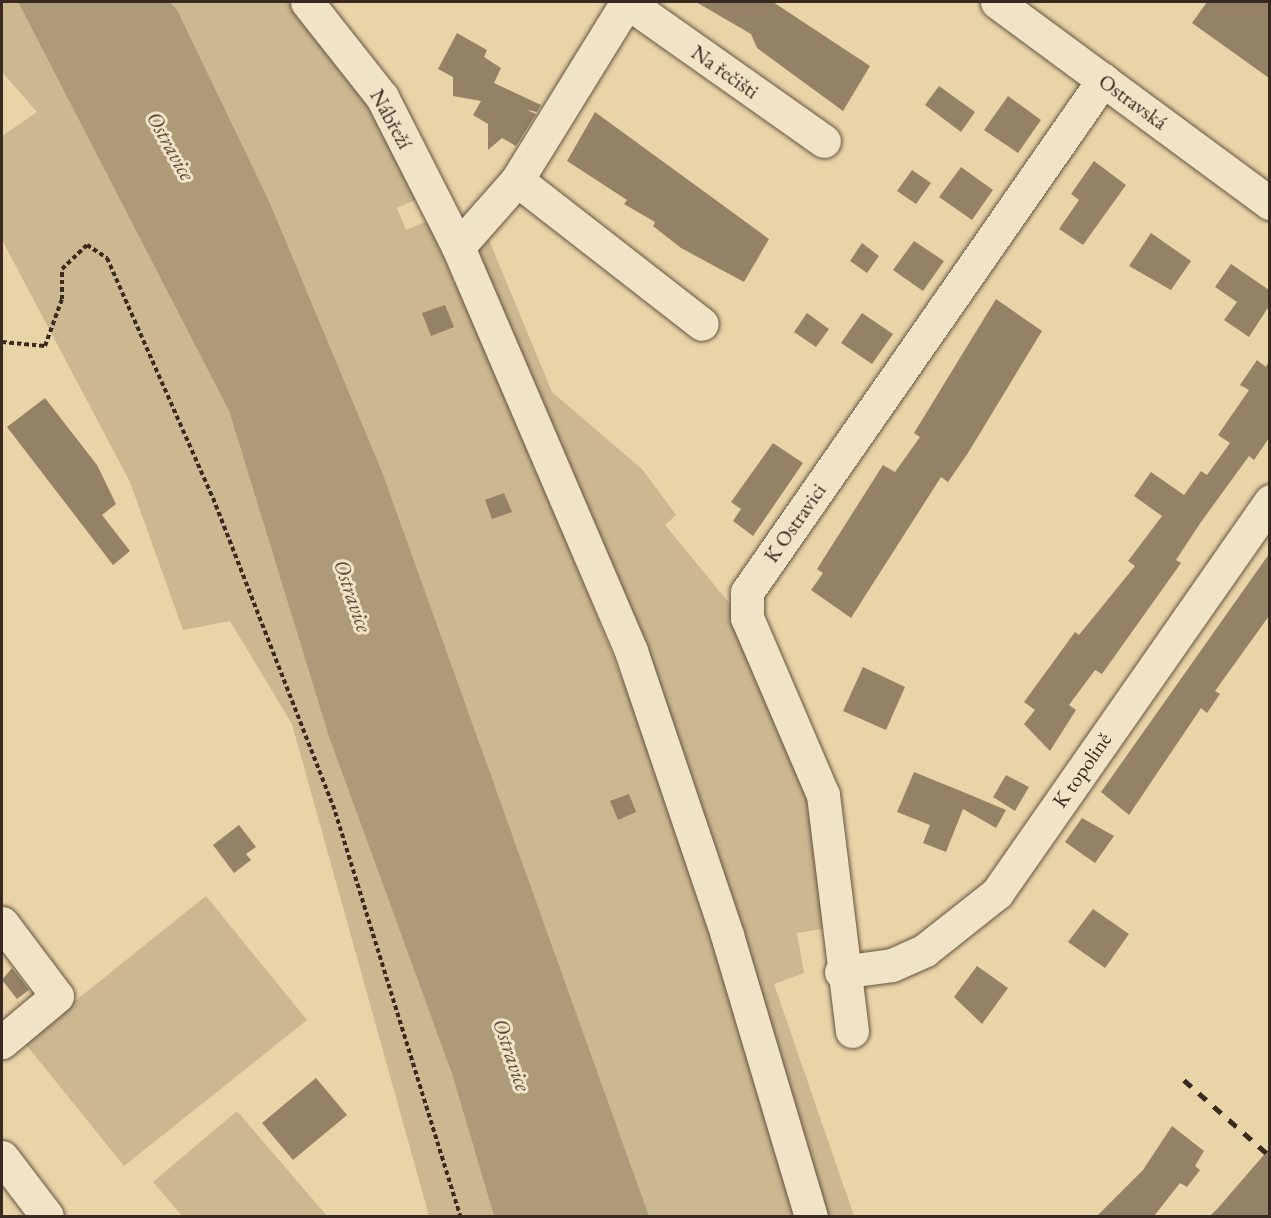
<!DOCTYPE html>
<html>
<head>
<meta charset="utf-8">
<style>
	body { margin:0 }
	#map { position:relative; width:1271px; height:1218px; overflow:hidden; background:#e9d4a7; font-family:"EB Garamond",serif }
	div>[style] { position:absolute }
	.green>* { inset:0; background:#cbb790 }
	.water>* { inset:0; background:#ad9a79 }
	.building>* { inset:0; background:#948266 }
	.path>* { height:4px; margin-top:-2px; transform-origin:0; background:repeating-linear-gradient(90deg,#382a20 0 4.5px,transparent 0 7.5px) }
	.roads { filter:drop-shadow(0 0 2px #645442) drop-shadow(0 0 2px #645442) }
	.minor>* { height:33px; margin:-16.5px; padding:0 16.5px; transform-origin:16.5px; border-radius:16.5px; background:#f1e3c6 }
	.rail>* { height:4.5px; margin-top:-2.25px; transform-origin:0; background:repeating-linear-gradient(90deg,#382a20 0 10px,transparent 0 20px) }
	span { translate:-50% -50%; white-space:nowrap; text-align:center; line-height:1.15; -webkit-text-stroke:6px #f1e3c6; paint-order:stroke }
	.street-label { font-size:21px; color:#382a20 }
	.water-label { font-size:22px; color:#5b4c3b; font-style:italic }
	.frame { position:absolute; inset:0; border:3px solid #382a20; pointer-events:none }
</style>
</head>
<body>
<div id="map">
	<div class="green">
		<div style="clip-path:polygon(2px 2px,18px 2px,229px 411px,329px 737px,452px 1074px,494px 1216px,429px 1216px,292px 724px,230px 621px,183px 630px,130px 482px,2px 240px,2px 136px,37px 112px,2px 72px)"></div>
		<div style="clip-path:polygon(171px 2px,292px 2px,379px 111px,417px 199px,397px 208px,406px 230px,427px 221px,457px 288px,464px 286px,667px 791px,802px 1216px,649px 1216px,383px 474px,270px 203px)"></div>
		<div style="clip-path:polygon(486px 233px,552px 392px,642px 469px,676px 515px,665px 525px,730px 604px,813px 802px,827px 928px,797px 933px,804px 973px,774px 984px,854px 1216px,817px 1216px,740px 950px,468px 252px)"></div>
		<div style="clip-path:polygon(206px 896px,307px 1020px,124px 1166px,24px 1042px)"></div>
		<div style="clip-path:polygon(237px 1111px,327px 1216px,182px 1216px,153px 1182px)"></div>
	</div>
	<div class="water">
		<div style="clip-path:polygon(18px 2px,170px 2px,177px 10px,270px 203px,383px 474px,649px 1216px,494px 1216px,452px 1074px,329px 737px,229px 411px)"></div>
	</div>
	<div class="building">
		<div style="clip-path:polygon(696px 2px,773px 2px,870px 66px,843px 111px,757px 48px,751px 34px)"></div>
		<div style="clip-path:polygon(1207px 2px,1269px 2px,1269px 78px,1192px 23px)"></div>
		<div style="clip-path:polygon(457px 33px,487px 50px,484px 57px,501px 68px,494px 83px,541px 105px,537px 112px,527px 110px,536px 114px,516px 146px,502px 138px,488px 150px,488px 124px,473px 115px,481px 101px,453px 96px,453px 77px,438px 69px)"></div>
		<div style="clip-path:polygon(939px 86px,975px 112px,961px 132px,925px 105px)"></div>
		<div style="clip-path:polygon(1008px 96px,1041px 120px,1018px 153px,984px 130px)"></div>
		<div style="clip-path:polygon(595px 112px,769px 239px,744px 282px,681px 248px,653px 226px,655px 222px,624px 204px,627px 200px,567px 161px)"></div>
		<div style="clip-path:polygon(1094px 161px,1126px 185px,1083px 245px,1059px 229px,1079px 200px,1071px 194px)"></div>
		<div style="clip-path:polygon(961px 167px,993px 190px,972px 220px,939px 197px)"></div>
		<div style="clip-path:polygon(912px 170px,931px 183px,916px 204px,897px 191px)"></div>
		<div style="clip-path:polygon(1151px 233px,1191px 261px,1171px 290px,1129px 266px)"></div>
		<div style="clip-path:polygon(914px 241px,944px 261px,923px 291px,893px 270px)"></div>
		<div style="clip-path:polygon(862px 243px,879px 256px,867px 273px,850px 261px)"></div>
		<div style="clip-path:polygon(1231px 264px,1269px 290px,1269px 306px,1249px 337px,1224px 320px,1237px 302px,1215px 287px)"></div>
		<div style="clip-path:polygon(996px 299px,1042px 331px,968px 453px,948px 482px,941px 477px,851px 618px,811px 590px,823px 573px,817px 569px,883px 465px,895px 472px,920px 437px,914px 433px)"></div>
		<div style="clip-path:polygon(445px 305px,454px 327px,431px 336px,422px 313px)"></div>
		<div style="clip-path:polygon(807px 313px,829px 329px,816px 347px,794px 332px)"></div>
		<div style="clip-path:polygon(862px 313px,893px 334px,872px 364px,841px 343px)"></div>
		<div style="clip-path:polygon(1257px 360px,1266px 367px,1269px 361px,1269px 438px,1254px 460px,1249px 456px,1201px 522px,1176px 560px,1181px 563px,1102px 674px,1095px 670px,1069px 705px,1076px 710px,1050px 751px,1024px 724px,1035px 710px,1024px 702px,1075px 632px,1079px 635px,1135px 566px,1128px 561px,1162px 516px,1134px 496px,1151px 472px,1184px 495px,1201px 471px,1207px 475px,1230px 443px,1218px 435px,1249px 390px,1240px 385px)"></div>
		<div style="clip-path:polygon(45px 398px,97px 465px,116px 504px,102px 515px,130px 551px,113px 565px,7px 427px)"></div>
		<div style="clip-path:polygon(773px 443px,803px 463px,753px 536px,733px 521px,741px 509px,731px 502px)"></div>
		<div style="clip-path:polygon(504px 493px,512px 512px,492px 519px,485px 500px)"></div>
		<div style="clip-path:polygon(1269px 554px,1269px 616px,1215px 691px,1220px 694px,1207px 713px,1201px 708px,1129px 815px,1101px 792px)"></div>
		<div style="clip-path:polygon(863px 667px,905px 687px,886px 730px,843px 711px)"></div>
		<div style="clip-path:polygon(914px 772px,968px 794px,1006px 810px,996px 828px,963px 809px,946px 852px,923px 843px,930px 825px,897px 812px)"></div>
		<div style="clip-path:polygon(1006px 775px,1029px 787px,1015px 811px,993px 797px)"></div>
		<div style="clip-path:polygon(629px 794px,636px 812px,618px 820px,610px 801px)"></div>
		<div style="clip-path:polygon(1082px 818px,1114px 836px,1095px 863px,1065px 842px)"></div>
		<div style="clip-path:polygon(239px 825px,256px 847px,246px 854px,251px 860px,234px 873px,213px 845px)"></div>
		<div style="clip-path:polygon(1093px 909px,1129px 934px,1105px 968px,1068px 942px)"></div>
		<div style="clip-path:polygon(977px 966px,1008px 988px,982px 1024px,954px 997px)"></div>
		<div style="clip-path:polygon(12px 968px,29px 990px,17px 999px,2px 980px)"></div>
		<div style="clip-path:polygon(316px 1078px,347px 1115px,293px 1160px,262px 1123px)"></div>
		<div style="clip-path:polygon(1172px 1126px,1204px 1151px,1195px 1166px,1200px 1170px,1187px 1187px,1180px 1183px,1154px 1216px,1097px 1216px,1143px 1170px)"></div>
		<div style="clip-path:polygon(1269px 1149px,1269px 1216px,1210px 1216px,1218px 1208px)"></div>
	</div>
	<div class="path">
		<div style="left:2px;top:342px;width:43px;rotate:5.3deg"></div>
		<div style="left:45px;top:346px;width:50px;rotate:-70.1deg"></div>
		<div style="left:62px;top:299px;width:30px;rotate:-90deg"></div>
		<div style="left:62px;top:269px;width:35px;rotate:-44deg"></div>
		<div style="left:87px;top:245px;width:24px;rotate:33deg"></div>
		<div style="left:107px;top:258px;width:262px;rotate:66.2deg"></div>
		<div style="left:213px;top:498px;width:330px;rotate:68.7deg"></div>
		<div style="left:333px;top:805px;width:430px;rotate:72.8deg"></div>
	</div>
	<div class="roads">
		<div class="minor">
			<div style="left:307px;top:2px;width:121px;rotate:51.7deg"></div>
			<div style="left:382px;top:97px;width:168px;rotate:63.1deg"></div>
			<div style="left:458px;top:247px;width:439px;rotate:66.8deg"></div>
			<div style="left:631px;top:651px;width:300px;rotate:71.3deg"></div>
			<div style="left:727px;top:935px;width:293px;rotate:73.4deg"></div>
			<div style="left:627px;top:2px;width:241px;rotate:35.2deg"></div>
			<div style="left:997px;top:2px;width:339px;rotate:36.4deg"></div>
			<div style="left:517px;top:180px;width:234px;rotate:37.9deg"></div>
			<div style="left:458px;top:247px;width:89px;rotate:-48.6deg"></div>
			<div style="left:517px;top:180px;width:209px;rotate:-58.3deg"></div>
			<div style="left:2px;top:923px;width:91px;rotate:53deg"></div>
			<div style="left:57px;top:996px;width:72px;rotate:140.1deg"></div>
			<div style="left:841px;top:972px;width:51px;rotate:-7.8deg"></div>
			<div style="left:892px;top:965px;width:36px;rotate:-24deg"></div>
			<div style="left:925px;top:950px;width:92px;rotate:-38.4deg"></div>
			<div style="left:997px;top:893px;width:478px;rotate:-55.1deg"></div>
			<div style="left:852px;top:1031px;width:238px;rotate:-97deg"></div>
			<div style="left:823px;top:795px;width:193px;rotate:-113.2deg"></div>
			<div style="left:747px;top:618px;width:26px;rotate:-90deg"></div>
			<div style="left:747px;top:592px;width:624px;rotate:-55.19deg"></div>
			<div style="left:2px;top:1157px;width:74px;rotate:52.7deg"></div>
		</div>
	</div>
	<div class="rail">
		<div style="left:1184px;top:1080px;width:115px;rotate:41.5deg"></div>
	</div>
	<div class="street-label">
		<span style="left:725px;top:72px;rotate:35deg">Na řečišti</span>
		<span style="left:1133px;top:102px;rotate:36deg">Ostravská</span>
		<span style="left:391px;top:119px;rotate:61deg">Nábřeží</span>
		<span style="left:795px;top:523px;rotate:-55deg">K Ostravici</span>
		<span style="left:1082px;top:770px;rotate:-55deg">K topolině</span>
	</div>
	<div class="water-label">
		<span style="left:171px;top:146px;rotate:61deg">Ostravice</span>
		<span style="left:353px;top:596px;rotate:71deg">Ostravice</span>
		<span style="left:512px;top:1055px;rotate:71deg">Ostravice</span>
	</div>
	<div class="frame"></div>
</div>
</body>
</html>
